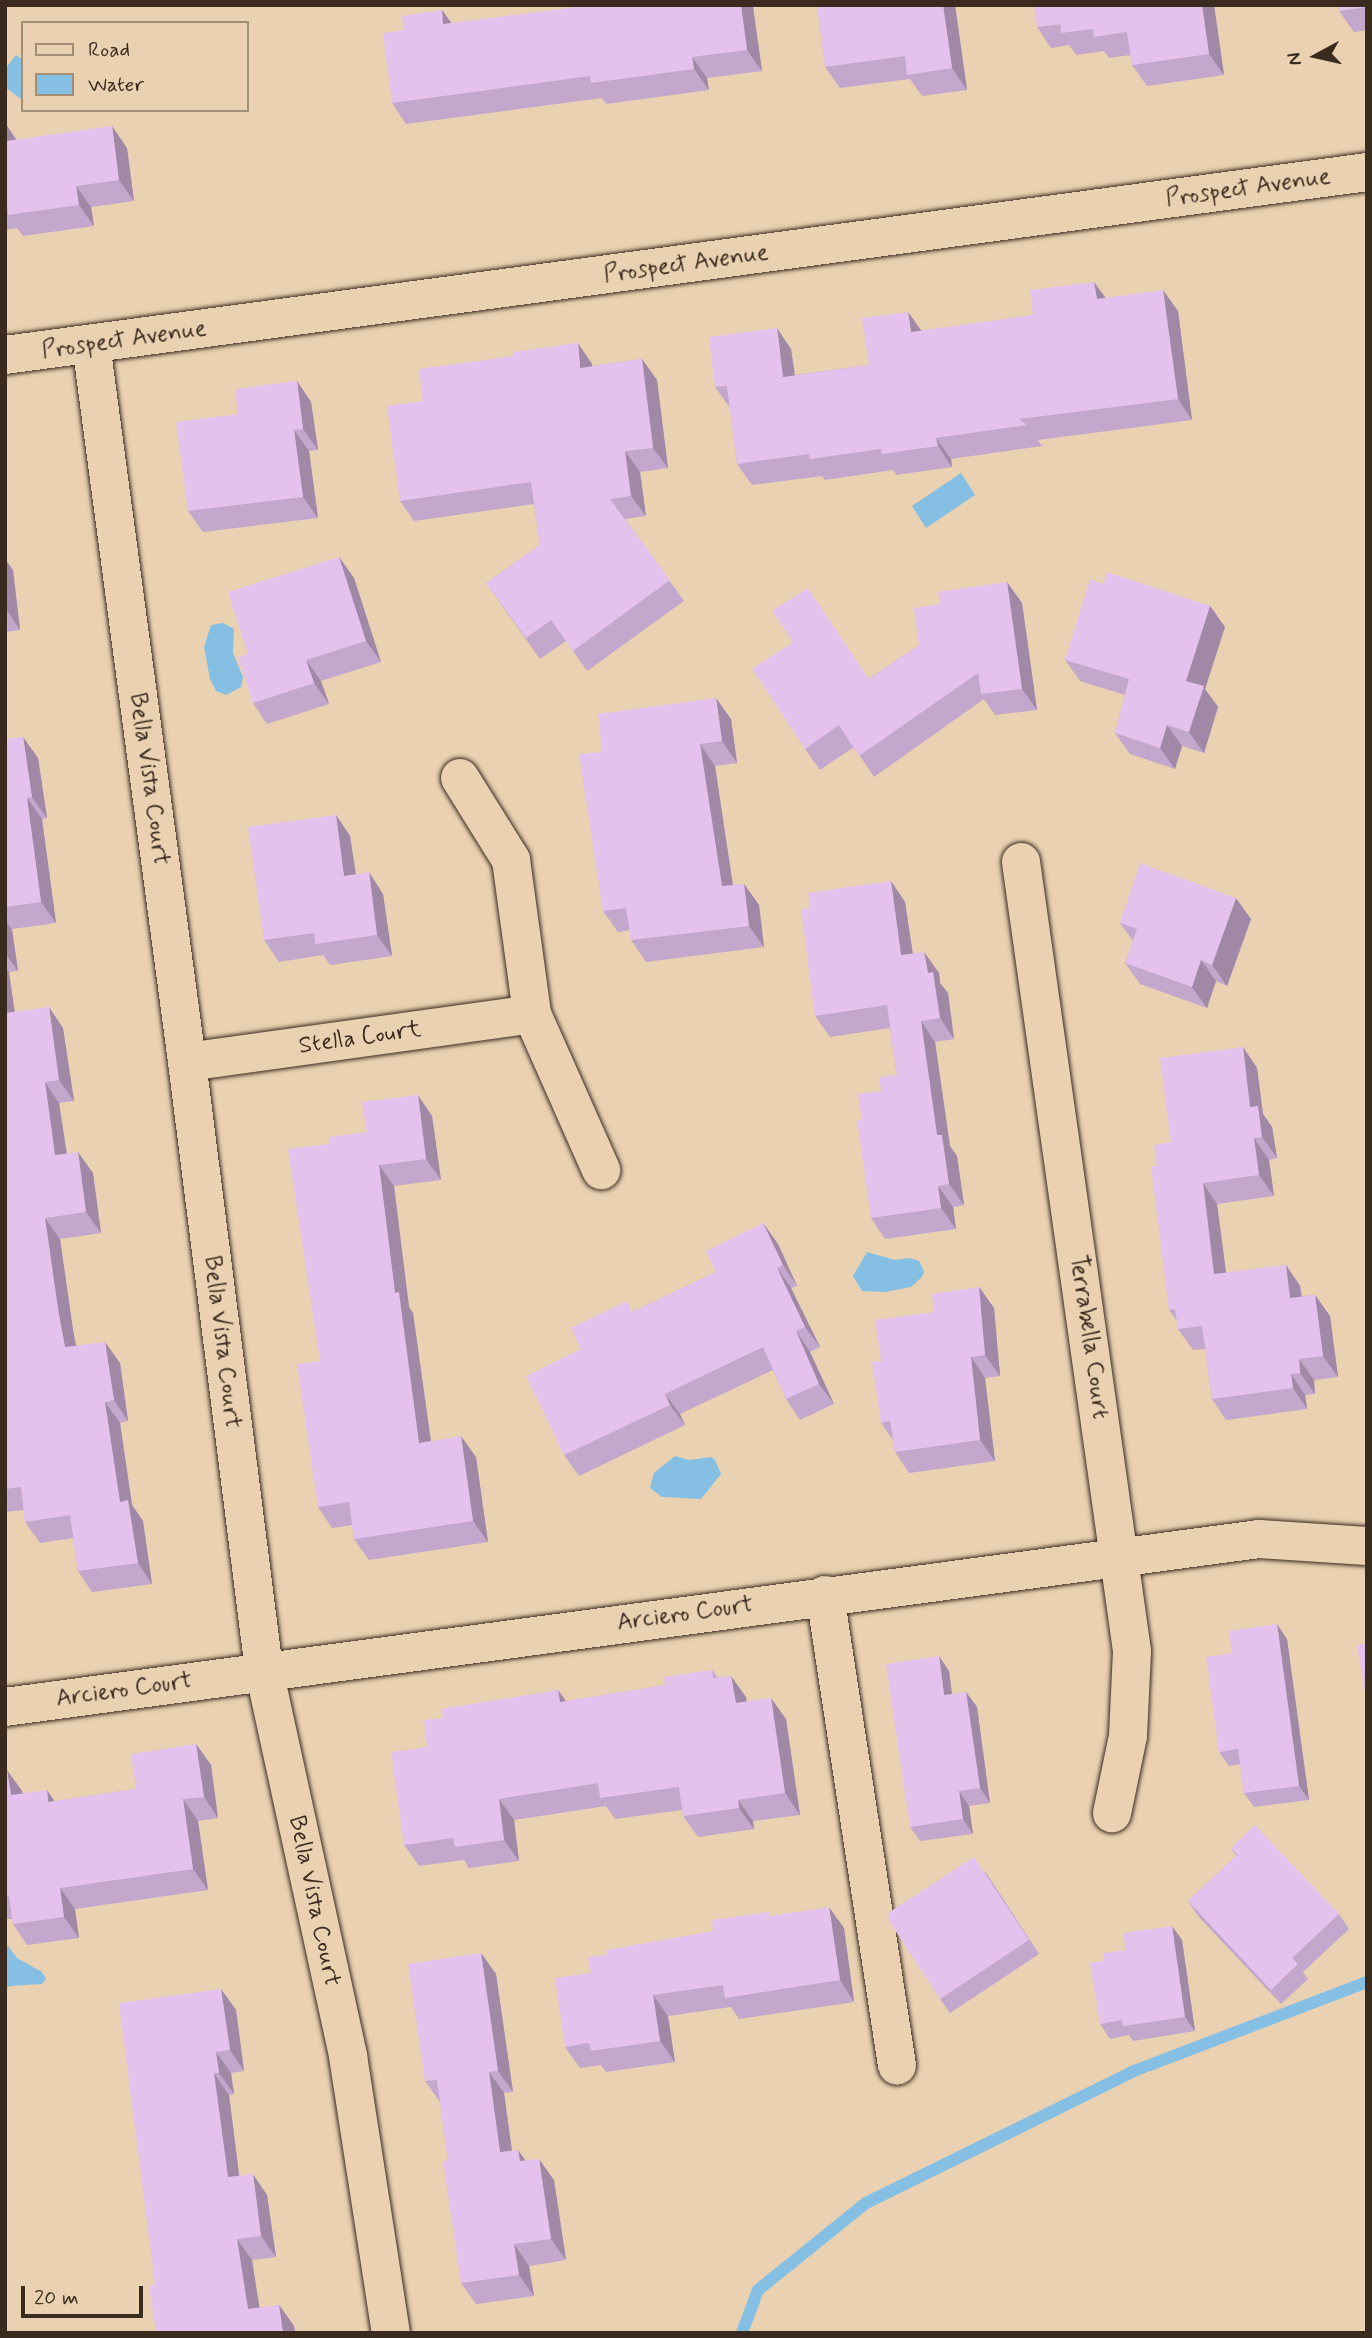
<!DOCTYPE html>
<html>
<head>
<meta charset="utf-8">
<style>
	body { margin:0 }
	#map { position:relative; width:1372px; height:2338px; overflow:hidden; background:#e9d1b1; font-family:Mynerve,sans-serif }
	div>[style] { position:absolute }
	.water>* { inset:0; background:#85c0e4 }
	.stream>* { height:12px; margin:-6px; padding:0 6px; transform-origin:6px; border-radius:6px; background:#85c0e4 }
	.roads { filter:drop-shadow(0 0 2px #3b2a1e) drop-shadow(0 0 2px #3b2a1e) }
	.minor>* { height:38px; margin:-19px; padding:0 19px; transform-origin:19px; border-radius:19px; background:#e9d1b1 }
	.wall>* { inset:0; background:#c4a7cc }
	.shaded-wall>* { inset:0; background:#a088a6 }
	.building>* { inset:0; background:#e4c2ed }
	span { translate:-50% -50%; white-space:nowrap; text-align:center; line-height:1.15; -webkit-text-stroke:5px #e9d1b1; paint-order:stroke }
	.street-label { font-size:24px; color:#3b2a1e }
	.frame { position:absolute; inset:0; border:7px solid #3b2a1e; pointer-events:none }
	.legend { position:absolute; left:21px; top:21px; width:228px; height:91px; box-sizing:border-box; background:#e9d1b1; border:2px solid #a38e76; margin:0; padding:9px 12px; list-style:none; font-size:21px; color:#3b2a1e }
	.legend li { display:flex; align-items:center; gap:14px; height:35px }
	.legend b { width:35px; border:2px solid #a38e76 }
	.north { position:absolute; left:1281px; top:21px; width:70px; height:70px; -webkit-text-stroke:5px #e9d1b1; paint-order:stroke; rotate:262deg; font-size:19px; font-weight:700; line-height:28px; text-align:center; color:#3b2a1e }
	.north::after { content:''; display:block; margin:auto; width:24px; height:32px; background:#3b2a1e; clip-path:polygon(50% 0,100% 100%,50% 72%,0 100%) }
	.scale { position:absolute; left:21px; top:2286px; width:122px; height:32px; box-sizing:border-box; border:4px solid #3b2a1e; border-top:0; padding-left:9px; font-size:21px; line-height:24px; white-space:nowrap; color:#3b2a1e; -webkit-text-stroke:5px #e9d1b1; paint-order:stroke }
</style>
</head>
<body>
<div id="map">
	<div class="water">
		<div style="clip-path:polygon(16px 55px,23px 60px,23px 108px,21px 99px,5px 87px,5px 69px)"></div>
		<div style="clip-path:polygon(961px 473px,975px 495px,926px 528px,912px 506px)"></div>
		<div style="clip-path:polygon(223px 623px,234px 629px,233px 653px,243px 677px,241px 687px,226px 695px,216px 691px,210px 679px,204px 647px,211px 625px)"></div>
		<div style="clip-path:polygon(867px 1252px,895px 1260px,910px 1258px,919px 1261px,924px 1271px,922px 1277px,911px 1287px,885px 1292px,862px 1291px,853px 1276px)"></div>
		<div style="clip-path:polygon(675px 1456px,689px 1460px,711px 1457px,715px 1460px,721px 1474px,701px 1499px,662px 1497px,650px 1488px,654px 1473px)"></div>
		<div style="clip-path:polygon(8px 1946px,17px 1958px,42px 1972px,46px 1979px,42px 1984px,10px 1986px,5px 1989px,5px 1947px)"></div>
	</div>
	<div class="stream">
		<div style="left:742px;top:2333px;width:46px;rotate:-69.6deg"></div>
		<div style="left:758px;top:2290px;width:139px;rotate:-38.9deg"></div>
		<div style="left:866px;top:2203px;width:299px;rotate:-26.2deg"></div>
		<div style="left:1134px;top:2071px;width:249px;rotate:-20.9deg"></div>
	</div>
	<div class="roads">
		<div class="minor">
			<div style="left:91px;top:344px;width:724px;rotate:82.38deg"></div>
			<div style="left:187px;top:1062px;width:613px;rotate:82.78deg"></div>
			<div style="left:264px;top:1670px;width:395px;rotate:77.7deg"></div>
			<div style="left:348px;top:2056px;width:280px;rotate:81.2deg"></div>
			<div style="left:5px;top:355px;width:1374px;rotate:-7.65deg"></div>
			<div style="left:460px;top:778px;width:97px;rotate:58.1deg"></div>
			<div style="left:511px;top:860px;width:155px;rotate:82.2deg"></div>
			<div style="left:532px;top:1014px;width:171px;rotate:66.1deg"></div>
			<div style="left:1021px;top:862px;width:797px;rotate:81.99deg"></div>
			<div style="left:1132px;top:1651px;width:85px;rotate:92.7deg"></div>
			<div style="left:1128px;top:1736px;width:79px;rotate:101.7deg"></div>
			<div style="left:187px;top:1062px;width:348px;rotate:-7.9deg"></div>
			<div style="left:825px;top:1595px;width:476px;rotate:81.3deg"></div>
			<div style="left:5px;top:1707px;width:1265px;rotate:-7.63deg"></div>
			<div style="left:1259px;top:1539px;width:108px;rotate:3.7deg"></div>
		</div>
	</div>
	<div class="wall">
		<div style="clip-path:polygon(817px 5px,955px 5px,967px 90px,922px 96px,910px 79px,840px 88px,825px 67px)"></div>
		<div style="clip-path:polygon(1214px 5px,1224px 75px,1147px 86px,1132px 65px,1130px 55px,1109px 58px,1104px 51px,1076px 55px,1069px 45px,1051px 48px,1037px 27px)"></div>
		<div style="clip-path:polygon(1367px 5px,1367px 30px,1354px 32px,1339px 11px)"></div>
		<div style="clip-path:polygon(753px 7px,762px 71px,707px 78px,709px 90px,606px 104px,602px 98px,406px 124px,392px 103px,442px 10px,451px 23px)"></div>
		<div style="clip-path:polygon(5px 123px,17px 140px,127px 148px,134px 201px,91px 207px,94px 226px,23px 236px,17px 228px,5px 230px)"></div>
		<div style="clip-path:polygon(1094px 282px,1106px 298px,1178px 311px,1192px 420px,1038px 440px,1042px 446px,951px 459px,952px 467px,896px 475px,893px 470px,825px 480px,822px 476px,752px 485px,737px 464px,730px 408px,715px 387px,791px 349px,795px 375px,869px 365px,922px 331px,1033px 315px)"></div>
		<div style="clip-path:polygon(642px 359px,657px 380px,668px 468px,640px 472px,646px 516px,625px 519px,684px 601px,587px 671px,566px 641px,540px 659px,486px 583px,540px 545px,534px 504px,414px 521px,400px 501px,423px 401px,592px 364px,592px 366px)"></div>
		<div style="clip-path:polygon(297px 381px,311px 402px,318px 450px,309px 451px,318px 518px,203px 532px,188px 511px)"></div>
		<div style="clip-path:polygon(339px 557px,354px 578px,381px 662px,321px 681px,329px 704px,267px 724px,253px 703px,248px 654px)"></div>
		<div style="clip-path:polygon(5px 559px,13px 570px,20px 630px,5px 632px)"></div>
		<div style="clip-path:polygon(1007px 582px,1022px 603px,1037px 710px,995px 715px,984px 699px,874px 777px,854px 747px,820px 770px,805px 749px,870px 678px,919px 645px,940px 604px)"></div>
		<div style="clip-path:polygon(1103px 584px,1210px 606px,1225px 627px,1205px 689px,1218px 707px,1204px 753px,1182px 746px,1175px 769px,1130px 754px,1115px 733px,1125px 695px,1080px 681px,1065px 660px)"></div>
		<div style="clip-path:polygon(731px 719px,737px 763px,715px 766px,733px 885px,744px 884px,759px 905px,764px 947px,646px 962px,631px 940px,630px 930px,618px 932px,603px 911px,602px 752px)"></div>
		<div style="clip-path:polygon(5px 739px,38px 758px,47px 818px,42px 819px,56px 923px,12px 929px,18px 971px,9px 972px,14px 1012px,63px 1028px,74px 1101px,59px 1103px,67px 1154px,93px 1173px,101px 1233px,60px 1239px,73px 1330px,76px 1345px,120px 1363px,128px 1421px,120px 1423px,132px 1505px,143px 1521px,152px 1584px,92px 1592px,78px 1571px,73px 1538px,40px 1543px,25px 1522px,24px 1510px,5px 1512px)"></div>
		<div style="clip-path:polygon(336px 815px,350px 836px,356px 874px,383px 894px,392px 956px,330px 965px,323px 955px,279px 962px,264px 940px)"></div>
		<div style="clip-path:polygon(891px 881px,905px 902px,913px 954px,939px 973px,940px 983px,948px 993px,954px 1039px,935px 1042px,950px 1146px,957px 1156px,964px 1205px,953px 1207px,956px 1229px,885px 1239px,871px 1218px,862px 1120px,881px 1091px,897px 1075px,890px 1028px,830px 1037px,815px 1016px,810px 908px)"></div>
		<div style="clip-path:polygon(1251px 919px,1227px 986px,1216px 981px,1207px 1008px,1140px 984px,1125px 963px,1133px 941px,1120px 923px)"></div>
		<div style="clip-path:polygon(1243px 1047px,1257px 1068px,1263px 1114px,1272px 1127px,1277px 1158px,1269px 1160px,1274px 1196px,1217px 1204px,1226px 1273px,1286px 1265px,1300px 1286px,1302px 1296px,1315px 1295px,1330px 1316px,1338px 1377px,1314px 1380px,1315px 1394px,1305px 1395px,1307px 1409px,1226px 1420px,1212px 1399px,1205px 1349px,1193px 1350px,1178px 1329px,1177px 1321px,1169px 1310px,1157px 1166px,1171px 1142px)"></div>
		<div style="clip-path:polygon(432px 1116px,441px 1180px,394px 1186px,409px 1307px,413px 1313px,431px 1441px,476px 1457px,488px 1542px,369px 1560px,354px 1539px,352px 1525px,332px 1528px,318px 1507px,320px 1361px,330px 1144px,367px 1132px)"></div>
		<div style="clip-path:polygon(763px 1223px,778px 1244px,797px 1286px,791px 1288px,820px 1347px,810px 1352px,834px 1404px,800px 1420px,786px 1399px,773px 1370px,680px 1414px,685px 1425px,579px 1476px,564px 1455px,581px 1349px,634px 1311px,716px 1272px)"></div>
		<div style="clip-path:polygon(979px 1287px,994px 1308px,1000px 1376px,985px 1378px,995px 1461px,909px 1473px,895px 1452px,893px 1440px,881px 1423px,881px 1361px,934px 1312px)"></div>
		<div style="clip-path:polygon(1287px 1639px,1309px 1800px,1254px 1807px,1244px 1793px,1240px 1764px,1229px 1766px,1219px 1752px,1232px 1653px)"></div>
		<div style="clip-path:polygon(712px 1670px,718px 1678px,746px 1697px,746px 1702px,786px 1719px,800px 1815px,753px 1821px,754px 1829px,698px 1837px,683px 1816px,682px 1810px,615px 1819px,606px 1806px,514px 1820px,519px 1861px,469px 1868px,464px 1860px,419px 1866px,404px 1845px,427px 1747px,443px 1718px,558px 1690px,566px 1701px,665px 1685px)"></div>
		<div style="clip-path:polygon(949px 1671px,952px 1694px,966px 1692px,977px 1707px,990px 1803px,969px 1806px,973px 1834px,920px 1841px,910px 1827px)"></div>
		<div style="clip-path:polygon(196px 1744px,211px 1765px,218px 1818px,198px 1821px,208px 1890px,75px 1909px,79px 1938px,27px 1945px,13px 1924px,12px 1919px,5px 1919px,5px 1770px,22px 1791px,23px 1793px,54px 1801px,136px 1789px)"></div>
		<div style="clip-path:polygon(1231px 1848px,1339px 1914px,1349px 1929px,1303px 1972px,1308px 1979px,1281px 2004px,1198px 1916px,1188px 1901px,1236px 1856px)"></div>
		<div style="clip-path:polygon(985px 1871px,1039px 1954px,950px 2013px,940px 1999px)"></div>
		<div style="clip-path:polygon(772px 1916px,844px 1928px,854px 2002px,739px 2019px,731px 2007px,668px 2016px,675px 2062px,606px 2072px,601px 2065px,580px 2068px,565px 2047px,591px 1973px,607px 1955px,713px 1931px)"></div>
		<div style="clip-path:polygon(1182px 1940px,1195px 2031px,1133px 2041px,1129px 2035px,1110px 2039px,1100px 2024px,1104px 1961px)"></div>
		<div style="clip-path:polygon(481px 1953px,496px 1974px,513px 2092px,504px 2093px,512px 2151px,554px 2180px,566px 2260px,529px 2266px,534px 2296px,476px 2304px,461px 2283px,448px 2160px,440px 2102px,425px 2081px)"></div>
		<div style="clip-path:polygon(221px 1989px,236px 2010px,244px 2071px,231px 2073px,234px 2094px,229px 2095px,239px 2176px,267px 2195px,276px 2257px,252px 2260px,259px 2308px,279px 2305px,294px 2326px,295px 2333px,156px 2333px,155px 2284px)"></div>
	</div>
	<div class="shaded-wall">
		<div style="clip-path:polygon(741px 5px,751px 5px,753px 7px,762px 71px,747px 50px)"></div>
		<div style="clip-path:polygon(943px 5px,955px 5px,967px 90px,952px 68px)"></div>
		<div style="clip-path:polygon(1202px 5px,1214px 5px,1224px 75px,1209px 54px)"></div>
		<div style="clip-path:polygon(442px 10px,457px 31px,443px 24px)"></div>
		<div style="clip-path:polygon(692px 57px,707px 78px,709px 90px,694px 69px)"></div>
		<div style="clip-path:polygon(5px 123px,19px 144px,7px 141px)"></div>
		<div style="clip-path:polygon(112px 126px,127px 148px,134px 201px,119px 180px)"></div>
		<div style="clip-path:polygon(76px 186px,91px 207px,94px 226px,79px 205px)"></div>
		<div style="clip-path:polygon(1094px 282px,1109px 303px,1097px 299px)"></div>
		<div style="clip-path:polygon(1163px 290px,1178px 311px,1192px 420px,1178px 399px)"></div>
		<div style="clip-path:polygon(908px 312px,923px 333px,911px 332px)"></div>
		<div style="clip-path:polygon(777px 328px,791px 349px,798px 398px,783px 377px)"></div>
		<div style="clip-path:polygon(578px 343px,592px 364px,595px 388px,580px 368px)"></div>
		<div style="clip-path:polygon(642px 359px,657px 380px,668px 468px,653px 448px)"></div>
		<div style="clip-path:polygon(297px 381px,311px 402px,318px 450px,303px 429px)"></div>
		<div style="clip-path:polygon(294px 430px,309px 451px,318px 518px,303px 497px)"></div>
		<div style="clip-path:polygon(936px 438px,951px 459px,952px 467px,938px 446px)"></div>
		<div style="clip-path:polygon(625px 451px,640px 472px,646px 516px,631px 496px)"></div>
		<div style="clip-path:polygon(339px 557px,354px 578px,381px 662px,366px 641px)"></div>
		<div style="clip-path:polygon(5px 559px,13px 570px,20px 630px,6px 609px)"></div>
		<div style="clip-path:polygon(1007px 582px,1022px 603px,1037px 710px,1022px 689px)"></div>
		<div style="clip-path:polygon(1210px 606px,1225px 627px,1205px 689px,1218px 707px,1204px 753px,1189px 732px,1186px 681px)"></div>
		<div style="clip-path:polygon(306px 660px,321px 681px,329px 704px,314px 683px)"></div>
		<div style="clip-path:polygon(716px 698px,731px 719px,737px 763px,722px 741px)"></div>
		<div style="clip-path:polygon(1167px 725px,1182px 746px,1175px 769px,1160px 748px)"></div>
		<div style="clip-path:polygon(23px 737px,38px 758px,47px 818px,32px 797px)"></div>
		<div style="clip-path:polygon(700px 744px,715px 766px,736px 907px,722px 886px)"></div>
		<div style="clip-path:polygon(27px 798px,42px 819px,56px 923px,41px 902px)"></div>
		<div style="clip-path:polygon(336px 815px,350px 836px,359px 897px,344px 876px)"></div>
		<div style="clip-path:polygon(369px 872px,383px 894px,392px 956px,377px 935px)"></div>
		<div style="clip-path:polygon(891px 881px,905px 902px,916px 976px,901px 955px)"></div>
		<div style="clip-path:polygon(744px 884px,759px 905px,764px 947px,749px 926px)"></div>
		<div style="clip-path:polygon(1236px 898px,1251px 919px,1227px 986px,1212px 965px)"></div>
		<div style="clip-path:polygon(5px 920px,12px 929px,18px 971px,5px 953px)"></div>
		<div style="clip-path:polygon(924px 952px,939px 973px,940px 983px,948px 993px,954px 1039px,940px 1018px,928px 973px)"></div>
		<div style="clip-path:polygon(1201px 960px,1216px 981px,1207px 1008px,1192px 987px)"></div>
		<div style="clip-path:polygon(5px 967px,9px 972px,18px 1034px,5px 1017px)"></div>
		<div style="clip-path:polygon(49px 1007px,63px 1028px,74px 1101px,59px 1080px)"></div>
		<div style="clip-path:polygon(921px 1021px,935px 1042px,950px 1146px,957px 1156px,964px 1205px,949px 1184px,937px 1135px)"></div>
		<div style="clip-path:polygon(1243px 1047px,1257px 1068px,1263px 1114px,1272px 1127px,1277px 1158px,1262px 1137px,1250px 1107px)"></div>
		<div style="clip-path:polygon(45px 1082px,59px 1103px,70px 1176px,55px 1155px)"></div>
		<div style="clip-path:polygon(418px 1095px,432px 1116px,441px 1180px,426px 1159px)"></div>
		<div style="clip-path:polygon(1254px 1138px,1269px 1160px,1274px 1196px,1259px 1175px)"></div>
		<div style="clip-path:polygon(78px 1152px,93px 1173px,101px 1233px,86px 1212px)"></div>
		<div style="clip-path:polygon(379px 1165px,394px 1186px,409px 1307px,413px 1313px,434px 1464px,419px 1443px,395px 1293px)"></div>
		<div style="clip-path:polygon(1203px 1183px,1217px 1204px,1229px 1295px,1214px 1274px)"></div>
		<div style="clip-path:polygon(938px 1186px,953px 1207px,956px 1229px,941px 1208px)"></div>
		<div style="clip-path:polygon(45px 1218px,60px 1239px,73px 1330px,80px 1368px,65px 1347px,58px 1309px)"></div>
		<div style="clip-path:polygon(763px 1223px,778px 1244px,797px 1286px,783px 1265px)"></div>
		<div style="clip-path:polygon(1286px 1265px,1300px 1286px,1304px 1319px,1290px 1298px)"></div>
		<div style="clip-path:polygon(777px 1268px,791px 1288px,820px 1347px,805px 1327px)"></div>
		<div style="clip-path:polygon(979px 1287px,994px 1308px,1000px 1376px,985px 1355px)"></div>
		<div style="clip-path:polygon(1315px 1295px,1330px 1316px,1338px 1377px,1323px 1356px)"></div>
		<div style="clip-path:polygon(796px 1331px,810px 1352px,834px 1404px,819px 1384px)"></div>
		<div style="clip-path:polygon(105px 1342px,120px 1363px,128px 1421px,114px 1400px)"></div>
		<div style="clip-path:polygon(971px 1357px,985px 1378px,995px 1461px,980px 1440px)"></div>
		<div style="clip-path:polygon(1299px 1359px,1314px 1380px,1315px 1394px,1300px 1373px)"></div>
		<div style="clip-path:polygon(1291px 1374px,1305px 1395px,1307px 1409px,1293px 1388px)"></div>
		<div style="clip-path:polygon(665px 1394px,680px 1414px,685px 1425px,670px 1405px)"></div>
		<div style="clip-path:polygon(105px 1402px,120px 1423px,132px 1505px,143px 1521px,152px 1584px,138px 1563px,120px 1502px)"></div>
		<div style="clip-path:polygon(461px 1436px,476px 1457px,488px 1542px,473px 1521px)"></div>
		<div style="clip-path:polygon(1277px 1624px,1287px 1639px,1309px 1800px,1299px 1786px)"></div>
		<div style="clip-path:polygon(939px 1656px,949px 1671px,954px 1710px,944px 1695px)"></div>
		<div style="clip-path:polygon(731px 1676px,746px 1697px,750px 1724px,736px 1703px)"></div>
		<div style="clip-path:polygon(558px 1690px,573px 1711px,560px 1702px)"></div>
		<div style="clip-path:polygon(966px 1692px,977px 1707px,990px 1803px,980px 1788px)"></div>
		<div style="clip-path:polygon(771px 1698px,786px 1719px,800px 1815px,785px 1793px)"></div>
		<div style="clip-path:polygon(196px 1744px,211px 1765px,218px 1818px,204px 1797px)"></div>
		<div style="clip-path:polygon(7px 1770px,22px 1791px,26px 1816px,11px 1795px)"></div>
		<div style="clip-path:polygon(47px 1790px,61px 1811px,48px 1802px)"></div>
		<div style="clip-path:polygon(959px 1791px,969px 1806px,973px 1834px,963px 1819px)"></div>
		<div style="clip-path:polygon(183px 1799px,198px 1821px,208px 1890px,193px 1869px)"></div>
		<div style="clip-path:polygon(499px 1799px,514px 1820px,519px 1861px,504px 1840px)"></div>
		<div style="clip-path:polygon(738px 1800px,753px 1821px,754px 1829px,739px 1808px)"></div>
		<div style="clip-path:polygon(60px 1888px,75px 1909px,79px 1938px,64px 1917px)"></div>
		<div style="clip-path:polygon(829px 1907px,844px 1928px,854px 2002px,840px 1980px)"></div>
		<div style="clip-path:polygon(1172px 1926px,1182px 1940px,1195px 2031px,1185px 2017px)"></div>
		<div style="clip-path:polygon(481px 1953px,496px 1974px,513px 2092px,498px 2071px)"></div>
		<div style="clip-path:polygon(221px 1989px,236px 2010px,244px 2071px,230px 2050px)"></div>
		<div style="clip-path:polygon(653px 1995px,668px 2016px,675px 2062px,660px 2041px)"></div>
		<div style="clip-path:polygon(216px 2052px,231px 2073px,234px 2094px,219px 2073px)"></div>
		<div style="clip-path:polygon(489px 2072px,504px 2093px,515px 2173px,500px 2152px)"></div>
		<div style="clip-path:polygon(214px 2073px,229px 2095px,242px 2198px,228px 2177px)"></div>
		<div style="clip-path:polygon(518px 2150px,533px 2171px,520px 2161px)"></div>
		<div style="clip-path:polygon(539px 2159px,554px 2180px,566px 2260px,551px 2239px)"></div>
		<div style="clip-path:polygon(253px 2174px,267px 2195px,276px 2257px,261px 2236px)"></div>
		<div style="clip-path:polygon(237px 2239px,252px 2260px,263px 2330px,248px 2309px)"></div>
		<div style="clip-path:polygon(514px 2244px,529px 2266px,534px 2296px,519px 2275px)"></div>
		<div style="clip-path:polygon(279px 2305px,294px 2326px,295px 2333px,283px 2333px)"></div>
	</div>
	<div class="building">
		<div style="clip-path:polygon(591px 5px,741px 5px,747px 50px,692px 57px,694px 69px,591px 83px,590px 76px,392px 103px,383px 33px,404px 30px,402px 16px,442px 10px,443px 24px)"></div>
		<div style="clip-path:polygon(817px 5px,943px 5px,952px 68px,907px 75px,905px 56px,825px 67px)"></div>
		<div style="clip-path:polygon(1034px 5px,1202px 5px,1209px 54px,1132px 65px,1127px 32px,1094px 37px,1093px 29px,1061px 33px,1060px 24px,1037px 27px)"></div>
		<div style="clip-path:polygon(1338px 5px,1367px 5px,1367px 7px,1339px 11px)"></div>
		<div style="clip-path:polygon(5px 126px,7px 141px,112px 126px,119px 180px,76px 186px,79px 205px,8px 215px,7px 206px,5px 207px)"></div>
		<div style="clip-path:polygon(1094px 282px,1097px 299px,1163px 290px,1178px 399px,1019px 419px,1027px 425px,936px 438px,938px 446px,882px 454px,881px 449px,810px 459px,809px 454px,737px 464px,727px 386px,715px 387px,709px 337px,777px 328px,783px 377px,869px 365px,862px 318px,908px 312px,911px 332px,1033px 315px,1030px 290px)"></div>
		<div style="clip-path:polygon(578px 343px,580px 368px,642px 359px,653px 448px,625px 451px,631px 496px,610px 499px,670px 580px,573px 651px,551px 620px,526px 638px,486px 583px,540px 545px,531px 482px,400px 501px,387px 406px,423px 401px,419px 369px,513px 356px,513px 352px)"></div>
		<div style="clip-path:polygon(297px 381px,303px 429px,294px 430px,303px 497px,188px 511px,176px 422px,238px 414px,235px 389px)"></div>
		<div style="clip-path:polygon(339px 557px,366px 641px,306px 660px,314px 683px,253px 703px,238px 657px,248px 654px,228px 592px)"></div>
		<div style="clip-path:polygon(1107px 572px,1210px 606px,1186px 681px,1204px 686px,1189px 732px,1167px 725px,1160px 748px,1115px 733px,1129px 679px,1065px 660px,1090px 579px,1103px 584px)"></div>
		<div style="clip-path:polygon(1007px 582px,1022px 689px,981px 694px,978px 673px,859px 756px,839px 725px,805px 749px,752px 669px,793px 642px,772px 611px,808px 588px,869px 679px,919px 645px,914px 608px,940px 604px,938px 592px)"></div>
		<div style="clip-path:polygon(716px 698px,722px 741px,700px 744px,722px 886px,744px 884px,749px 926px,631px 940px,626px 908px,603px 911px,579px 754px,602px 752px,598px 714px)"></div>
		<div style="clip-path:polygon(23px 737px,32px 797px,27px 798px,41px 902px,5px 907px,5px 739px)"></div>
		<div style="clip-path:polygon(336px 815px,344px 876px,369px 872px,377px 935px,315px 944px,314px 933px,264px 940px,248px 827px)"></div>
		<div style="clip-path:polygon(1140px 863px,1236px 898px,1212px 965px,1201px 960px,1192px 987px,1125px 963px,1137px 929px,1120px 923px)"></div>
		<div style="clip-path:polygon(891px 881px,901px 955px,924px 952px,928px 973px,933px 972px,940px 1018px,921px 1021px,937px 1135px,942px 1135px,949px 1184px,938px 1186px,941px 1208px,871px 1218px,857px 1120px,862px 1120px,858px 1094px,881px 1091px,879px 1077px,897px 1075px,887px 1005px,815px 1016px,801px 909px,810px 908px,808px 893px)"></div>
		<div style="clip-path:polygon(49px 1007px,59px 1080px,45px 1082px,55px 1155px,78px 1152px,86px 1212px,45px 1218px,58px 1309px,65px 1347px,105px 1342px,114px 1400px,105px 1402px,120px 1502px,128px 1500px,138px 1563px,78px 1571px,70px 1515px,25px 1522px,21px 1487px,5px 1489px,5px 1013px)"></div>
		<div style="clip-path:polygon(1243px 1047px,1250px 1107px,1258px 1106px,1262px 1137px,1254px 1138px,1259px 1175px,1203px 1183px,1214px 1274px,1286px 1265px,1290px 1298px,1315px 1295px,1323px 1356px,1299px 1359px,1300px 1373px,1291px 1374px,1293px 1388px,1212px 1399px,1202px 1326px,1178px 1329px,1175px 1309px,1169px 1310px,1151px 1166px,1157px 1166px,1154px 1145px,1171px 1142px,1160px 1058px)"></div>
		<div style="clip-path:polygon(418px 1095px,426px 1159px,379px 1165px,395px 1293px,399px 1292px,419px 1443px,461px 1436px,473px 1521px,354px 1539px,349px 1502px,318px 1507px,297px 1364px,320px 1361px,288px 1149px,330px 1144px,329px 1137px,367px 1132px,362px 1102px)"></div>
		<div style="clip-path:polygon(763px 1223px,783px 1265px,777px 1268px,805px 1327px,796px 1331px,819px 1384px,786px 1399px,763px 1347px,665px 1394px,670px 1405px,564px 1455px,526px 1376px,581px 1349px,571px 1328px,627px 1301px,632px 1312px,716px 1272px,706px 1251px)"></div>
		<div style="clip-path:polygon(979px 1287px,985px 1355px,971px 1357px,980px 1440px,895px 1452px,890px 1421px,881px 1423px,872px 1362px,881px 1361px,875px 1320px,934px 1312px,932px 1294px)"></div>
		<div style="clip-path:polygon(1277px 1624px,1299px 1786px,1244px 1793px,1238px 1749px,1219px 1752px,1206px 1657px,1232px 1653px,1229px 1631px)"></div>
		<div style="clip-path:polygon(1367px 1643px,1367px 1703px,1357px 1645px)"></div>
		<div style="clip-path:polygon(939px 1656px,944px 1695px,966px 1692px,980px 1788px,959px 1791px,963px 1819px,910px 1827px,886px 1664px)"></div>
		<div style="clip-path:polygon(712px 1670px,713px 1678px,731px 1676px,736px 1703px,771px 1698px,785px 1793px,738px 1800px,739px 1808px,683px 1816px,679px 1787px,600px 1798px,598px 1783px,499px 1799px,504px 1840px,455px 1847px,453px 1838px,404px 1845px,391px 1752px,427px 1747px,424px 1720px,443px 1718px,441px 1709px,558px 1690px,560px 1702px,665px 1685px,664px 1677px)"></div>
		<div style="clip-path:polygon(196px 1744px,204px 1797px,183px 1799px,193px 1869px,60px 1888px,64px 1917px,13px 1924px,9px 1896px,5px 1896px,5px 1770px,7px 1770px,11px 1795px,47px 1790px,48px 1802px,136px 1789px,131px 1754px)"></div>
		<div style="clip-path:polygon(1255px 1825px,1339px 1914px,1292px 1958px,1298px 1964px,1271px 1990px,1188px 1901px,1237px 1855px,1231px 1848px)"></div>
		<div style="clip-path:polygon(974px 1857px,1029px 1940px,940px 1999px,889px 1921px,888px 1913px)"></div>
		<div style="clip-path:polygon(829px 1907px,840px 1980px,725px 1998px,723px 1985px,653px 1995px,660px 2041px,591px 2051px,589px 2043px,565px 2047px,555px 1978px,591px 1973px,588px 1957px,607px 1955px,606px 1950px,713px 1931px,712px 1920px,769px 1912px,770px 1916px)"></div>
		<div style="clip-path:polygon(1172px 1926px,1185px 2017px,1123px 2026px,1122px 2020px,1100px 2024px,1090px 1963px,1104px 1961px,1103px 1953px,1126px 1950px,1123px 1933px)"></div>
		<div style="clip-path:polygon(481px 1953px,498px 2071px,489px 2072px,500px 2152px,518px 2150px,520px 2161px,539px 2159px,551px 2239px,514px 2244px,519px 2275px,461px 2283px,443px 2161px,448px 2160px,437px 2080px,425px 2081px,408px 1964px)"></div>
		<div style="clip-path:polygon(221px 1989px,230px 2050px,216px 2052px,219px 2073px,214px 2073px,228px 2177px,253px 2174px,261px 2236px,237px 2239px,248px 2309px,279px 2305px,283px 2333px,156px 2333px,149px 2285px,155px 2284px,119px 2003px)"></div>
	</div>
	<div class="street-label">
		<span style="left:1248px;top:188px;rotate:-8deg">Prospect Avenue</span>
		<span style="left:686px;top:264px;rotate:-8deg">Prospect Avenue</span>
		<span style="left:124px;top:340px;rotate:-8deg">Prospect Avenue</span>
		<span style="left:149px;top:779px;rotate:82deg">Bella Vista Court</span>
		<span style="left:360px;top:1038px;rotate:-8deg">Stella Court</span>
		<span style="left:1089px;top:1337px;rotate:82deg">Terrabella Court</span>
		<span style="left:222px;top:1342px;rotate:83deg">Bella Vista Court</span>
		<span style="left:685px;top:1614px;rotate:-8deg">Arciero Court</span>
		<span style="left:124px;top:1690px;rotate:-8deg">Arciero Court</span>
		<span style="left:314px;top:1901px;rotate:78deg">Bella Vista Court</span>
	</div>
	<div class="frame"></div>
	<ul class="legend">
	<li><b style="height:9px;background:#e9d1b1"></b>Road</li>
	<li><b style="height:19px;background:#85c0e4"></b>Water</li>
	</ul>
	<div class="north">N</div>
	<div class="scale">20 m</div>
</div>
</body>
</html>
